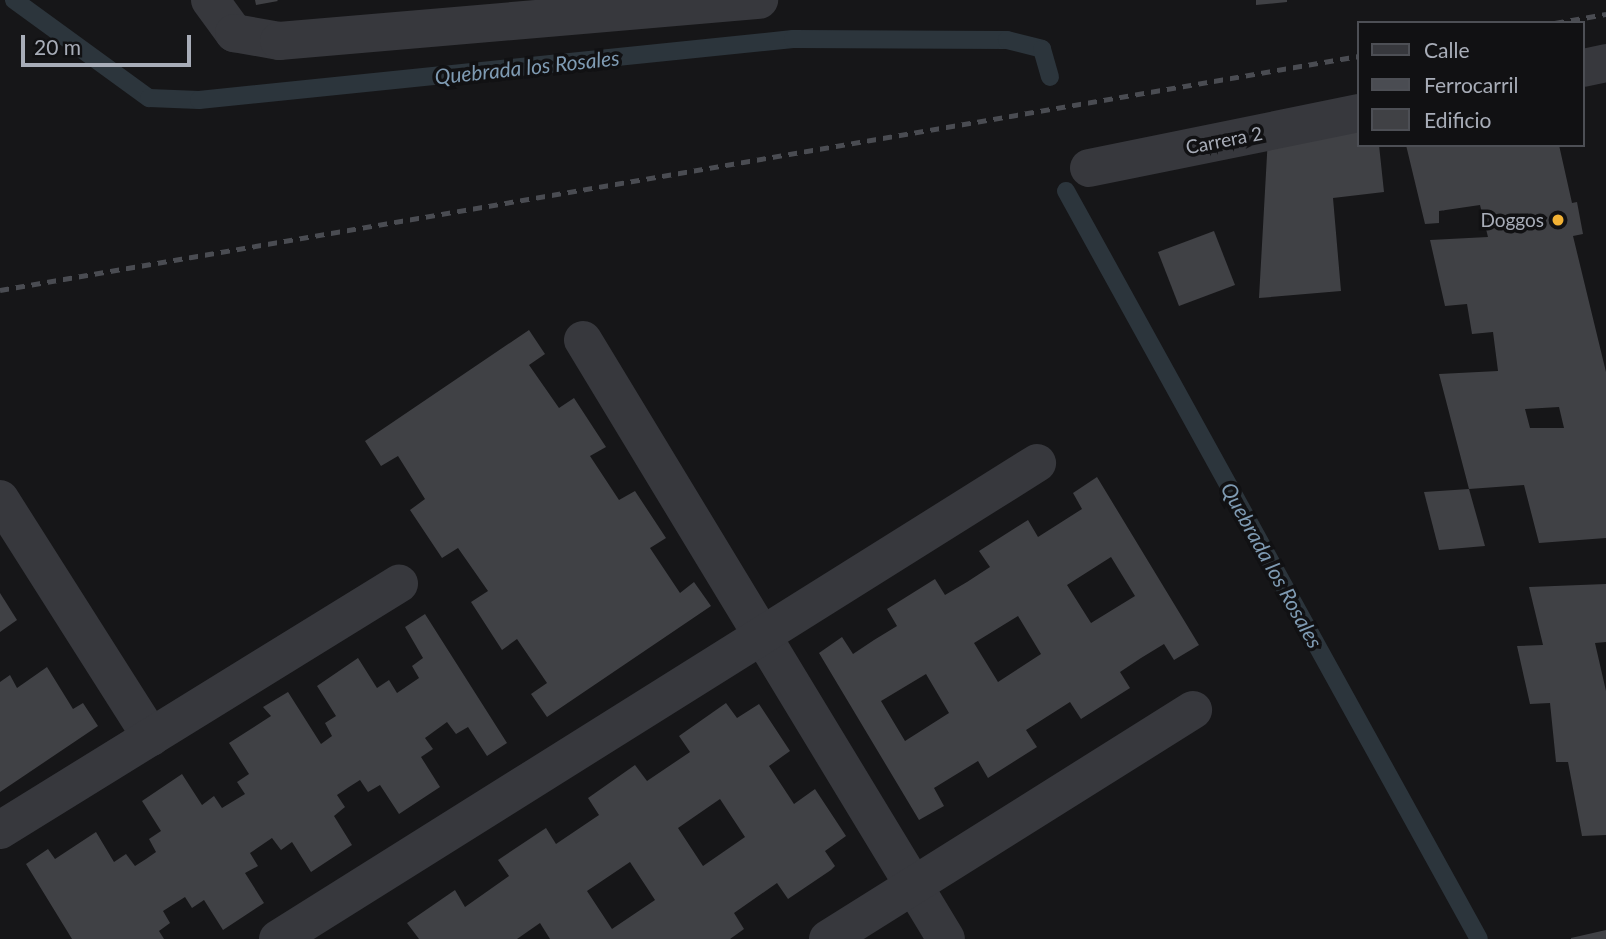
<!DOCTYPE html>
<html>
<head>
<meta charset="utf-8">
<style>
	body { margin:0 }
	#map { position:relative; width:1606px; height:939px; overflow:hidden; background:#161618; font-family:Lato,sans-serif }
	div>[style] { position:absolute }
	.stream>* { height:18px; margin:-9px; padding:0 9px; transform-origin:9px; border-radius:9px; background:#2c353c }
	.building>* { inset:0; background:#404145 }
	.minor>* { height:38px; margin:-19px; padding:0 19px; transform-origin:19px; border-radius:19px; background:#37383d }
	.rail>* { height:5px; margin-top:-2.5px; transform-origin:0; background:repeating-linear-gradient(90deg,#4a4c52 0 9px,transparent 0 16px) }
	.dots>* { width:19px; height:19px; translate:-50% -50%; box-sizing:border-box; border:4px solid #111113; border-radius:50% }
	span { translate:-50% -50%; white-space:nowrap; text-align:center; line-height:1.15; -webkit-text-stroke:7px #111113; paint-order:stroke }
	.street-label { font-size:19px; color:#a8adb8 }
	.poi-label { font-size:19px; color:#a8adb8 }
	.right { translate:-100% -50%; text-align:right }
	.water-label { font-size:21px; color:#7f9bb3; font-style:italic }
	.legend { position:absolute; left:1357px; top:21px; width:228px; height:126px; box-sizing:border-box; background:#111113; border:2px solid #4d4f55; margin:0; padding:9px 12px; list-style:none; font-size:21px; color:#a8adb8 }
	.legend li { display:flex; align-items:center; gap:14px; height:35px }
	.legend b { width:35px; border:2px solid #4d4f55 }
	.scale { position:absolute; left:21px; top:35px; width:170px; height:32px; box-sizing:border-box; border:4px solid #a8adb8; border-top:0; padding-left:9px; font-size:21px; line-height:24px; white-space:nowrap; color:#a8adb8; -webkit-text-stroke:5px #111113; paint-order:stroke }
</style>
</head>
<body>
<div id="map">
	<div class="stream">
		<div style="left:14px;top:0;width:167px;rotate:36deg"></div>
		<div style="left:149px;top:98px;width:50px;rotate:2.3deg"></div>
		<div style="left:199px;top:100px;width:597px;rotate:-5.86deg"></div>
		<div style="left:793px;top:39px;width:214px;rotate:0.3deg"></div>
		<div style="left:1007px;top:40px;width:36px;rotate:14deg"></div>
		<div style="left:1042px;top:49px;width:29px;rotate:74deg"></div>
		<div style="left:1066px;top:191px;width:854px;rotate:61.1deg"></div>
	</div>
	<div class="building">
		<div style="clip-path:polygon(255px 0,277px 0,278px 1px,256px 5px)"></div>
		<div style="clip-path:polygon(1256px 0,1287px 0,1287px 2px,1256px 5px)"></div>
		<div style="clip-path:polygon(1359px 128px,1359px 145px,1379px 145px,1384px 192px,1333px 198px,1341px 291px,1259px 298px,1268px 137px)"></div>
		<div style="clip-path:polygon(evenodd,1406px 145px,1559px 145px,1572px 203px,1577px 202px,1583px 234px,1573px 236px,1606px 372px,1606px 538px,1539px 543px,1524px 485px,1469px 489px,1439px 374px,1498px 371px,1493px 332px,1472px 334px,1467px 304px,1445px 306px,1430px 240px,1488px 237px,1480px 205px,1439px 211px,1439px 223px,1425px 224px,1406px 145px,1559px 407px,1564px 428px,1530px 428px,1525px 409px,1559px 407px)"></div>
		<div style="clip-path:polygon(1214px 231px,1235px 285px,1179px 306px,1158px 252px)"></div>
		<div style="clip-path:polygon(529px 330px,545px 354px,529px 365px,559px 408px,574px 398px,606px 447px,590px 456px,619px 500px,635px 491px,666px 538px,650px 548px,680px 593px,694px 582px,711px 606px,547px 717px,531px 694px,547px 683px,517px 639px,502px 650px,471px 602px,488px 591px,458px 548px,442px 558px,410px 510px,425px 499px,398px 456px,381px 466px,365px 441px)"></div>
		<div style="clip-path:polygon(evenodd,1097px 477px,1199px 645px,1174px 660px,1164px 644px,1141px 658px,1120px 672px,1130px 688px,1081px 719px,1070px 702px,1026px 730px,1037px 747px,988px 778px,978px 761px,934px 788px,944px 806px,919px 820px,819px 653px,842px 637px,853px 654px,874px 640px,897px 626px,887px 609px,935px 579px,945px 595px,967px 582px,990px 567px,979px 551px,1028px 520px,1038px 537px,1082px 509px,1073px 493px,1097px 477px,1111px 557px,1135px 596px,1091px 623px,1067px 585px,1111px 557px,1097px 477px,1018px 616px,1041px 654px,998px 682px,974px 643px,1018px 616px,1097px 477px,926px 674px,949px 713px,905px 741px,881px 701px,926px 674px)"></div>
		<div style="clip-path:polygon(1469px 489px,1485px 546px,1439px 550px,1424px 492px)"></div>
		<div style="clip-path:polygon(1606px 584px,1606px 642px,1595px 643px,1606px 691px,1606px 835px,1582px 836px,1568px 762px,1556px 762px,1550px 703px,1530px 704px,1517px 646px,1543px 645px,1529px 587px)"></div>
		<div style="clip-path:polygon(0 593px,17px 620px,0 632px)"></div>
		<div style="clip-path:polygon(425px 614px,507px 743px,487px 756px,468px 727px,456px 734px,447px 722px,425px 738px,433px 749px,421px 757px,440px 787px,399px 814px,380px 785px,368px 792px,360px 780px,349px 787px,337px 795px,345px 807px,334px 816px,352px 845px,311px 872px,292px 842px,281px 850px,272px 838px,250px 853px,258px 866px,245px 873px,264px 903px,223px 930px,204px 900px,192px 908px,185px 897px,163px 911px,170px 923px,159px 931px,164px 939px,72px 939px,26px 864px,48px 849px,55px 859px,96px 832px,114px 862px,126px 854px,135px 866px,146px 859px,156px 852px,149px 839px,161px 831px,142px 801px,182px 774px,202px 805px,214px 796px,222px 808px,245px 794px,237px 782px,249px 774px,229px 743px,271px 716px,263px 707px,288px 692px,321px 744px,332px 736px,325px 723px,336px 716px,317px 686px,358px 658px,377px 688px,389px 680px,397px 693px,419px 678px,412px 666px,423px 658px,405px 627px)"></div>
		<div style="clip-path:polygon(47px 667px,73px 709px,83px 703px,98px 726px,0 792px,0 682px,10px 675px,17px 688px)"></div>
		<div style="clip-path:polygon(evenodd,726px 703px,737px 718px,759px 704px,790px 751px,769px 766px,794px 804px,815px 789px,846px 836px,825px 851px,835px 866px,831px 870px,788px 899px,777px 883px,734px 913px,744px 929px,730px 939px,550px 939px,540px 923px,517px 939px,419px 939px,407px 923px,455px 890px,465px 907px,509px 876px,498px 860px,546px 828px,556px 844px,599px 815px,588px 798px,635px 765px,647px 781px,690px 752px,679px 736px,726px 703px,720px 799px,745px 837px,703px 866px,678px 828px,720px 799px,726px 703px,630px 862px,655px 900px,612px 929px,587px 891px,630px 862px)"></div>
		<div style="clip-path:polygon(1606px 930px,1606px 939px,1571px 939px,1571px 938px)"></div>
	</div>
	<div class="minor">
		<div style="left:210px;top:0;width:41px;rotate:54deg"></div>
		<div style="left:234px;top:33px;width:46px;rotate:10.1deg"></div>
		<div style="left:279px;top:41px;width:482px;rotate:-4.9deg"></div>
		<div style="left:1583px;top:68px;width:24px;rotate:-12deg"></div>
		<div style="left:1089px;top:168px;width:276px;rotate:-11.5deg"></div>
		<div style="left:583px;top:340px;width:700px;rotate:58.78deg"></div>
		<div style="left:0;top:499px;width:282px;rotate:57.6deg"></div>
		<div style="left:0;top:830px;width:469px;rotate:-31.7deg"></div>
		<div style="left:278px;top:939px;width:896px;rotate:-32.09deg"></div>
		<div style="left:828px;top:939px;width:431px;rotate:-32.1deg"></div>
	</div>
	<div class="rail">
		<div style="left:1555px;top:23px;width:52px;rotate:-10deg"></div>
		<div style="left:0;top:290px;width:1379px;rotate:-9.77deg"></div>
	</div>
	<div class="dots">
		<div style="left:1558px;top:220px;background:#f2b134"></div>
	</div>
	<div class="street-label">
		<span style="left:1224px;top:140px;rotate:-11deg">Carrera 2</span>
	</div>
	<div class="poi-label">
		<span class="right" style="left:1544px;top:220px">Doggos</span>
	</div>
	<div class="water-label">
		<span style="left:527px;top:67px;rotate:-6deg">Quebrada los Rosales</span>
		<span style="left:1272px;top:565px;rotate:61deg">Quebrada los Rosales</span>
	</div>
	<ul class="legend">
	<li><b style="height:9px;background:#37383d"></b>Calle</li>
	<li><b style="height:9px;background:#4a4c52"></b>Ferrocarril</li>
	<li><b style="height:19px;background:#404145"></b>Edificio</li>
	</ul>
	<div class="scale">20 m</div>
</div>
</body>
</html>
